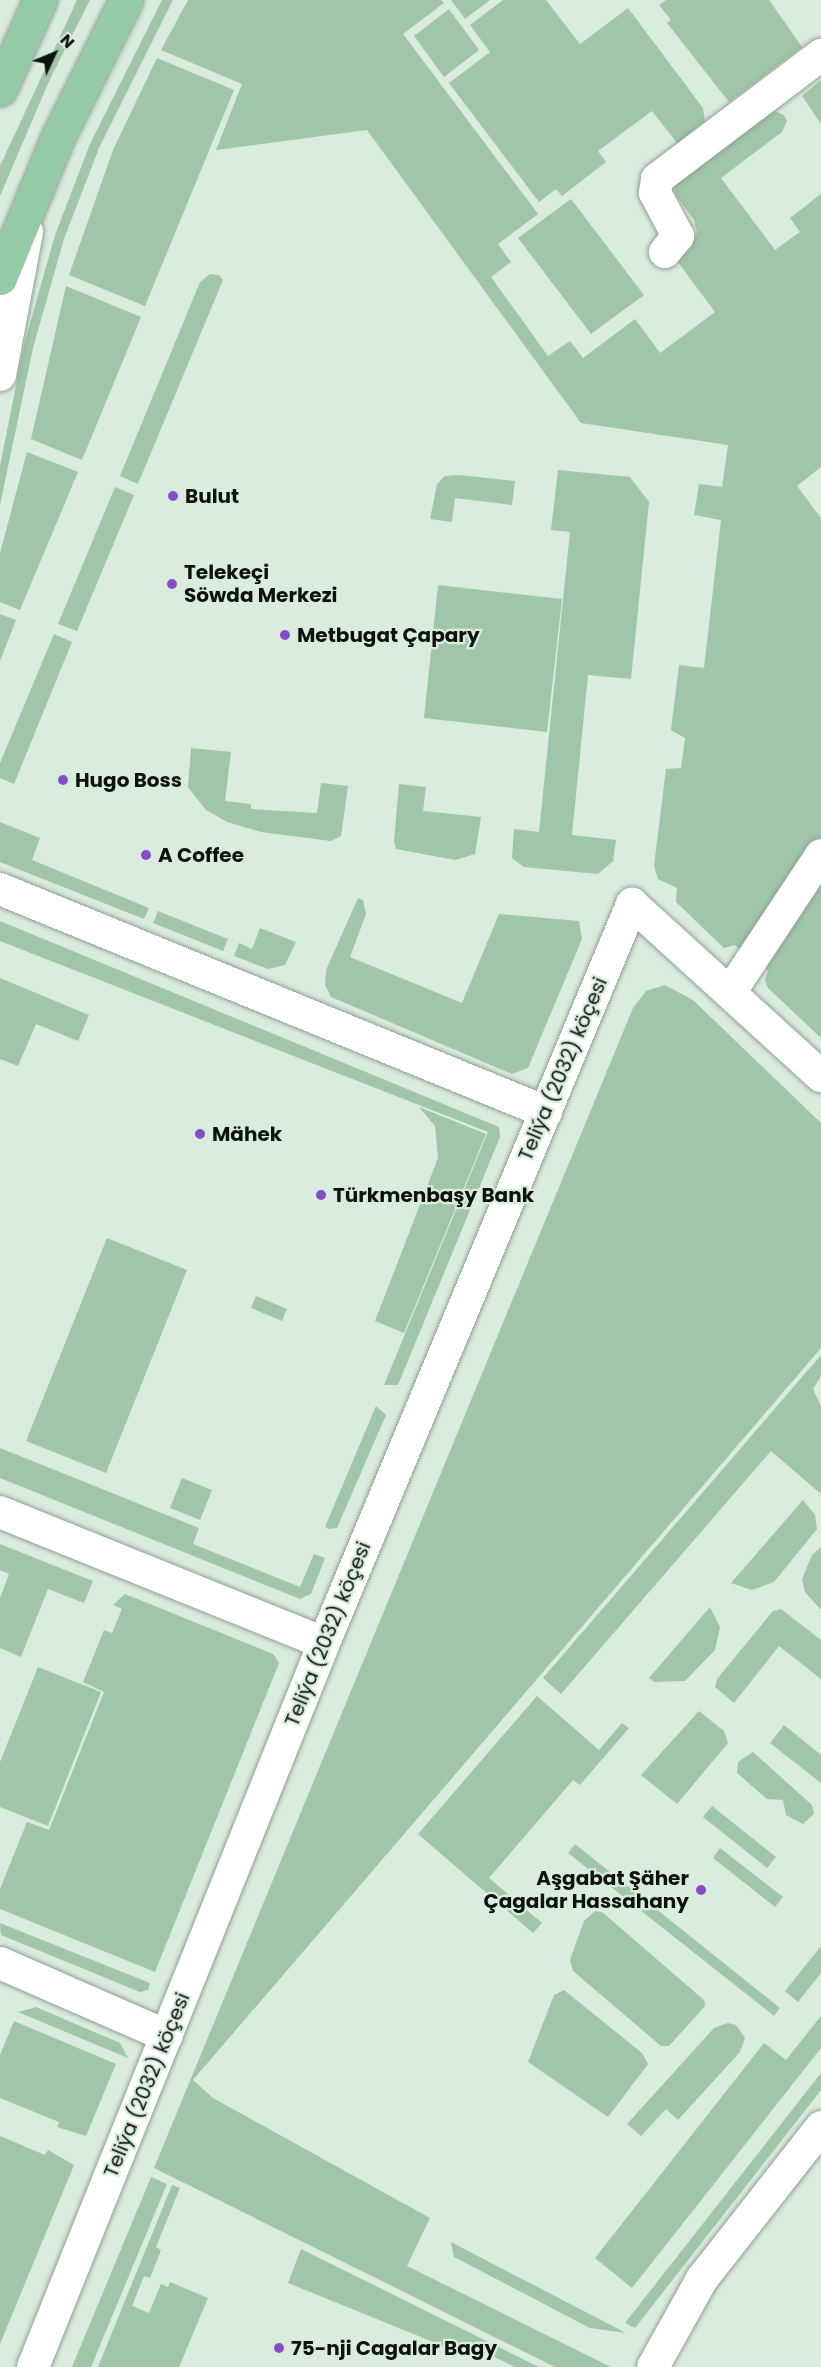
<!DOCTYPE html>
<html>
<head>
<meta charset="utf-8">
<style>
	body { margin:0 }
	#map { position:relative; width:821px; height:2367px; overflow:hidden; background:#daecde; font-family:Poppins,sans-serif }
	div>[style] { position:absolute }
	.green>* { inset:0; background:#a0c5a9 }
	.roads { filter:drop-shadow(0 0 2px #90a093) drop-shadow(0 0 2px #90a093) }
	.street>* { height:32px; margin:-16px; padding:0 16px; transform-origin:16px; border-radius:16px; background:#fff }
	.primary>* { height:33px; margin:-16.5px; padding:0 16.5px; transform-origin:16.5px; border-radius:16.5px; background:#95caa7 }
	.dots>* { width:16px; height:16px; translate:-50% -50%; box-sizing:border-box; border:3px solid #daecde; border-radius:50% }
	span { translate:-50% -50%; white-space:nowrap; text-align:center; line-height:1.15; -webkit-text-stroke:4.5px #daecde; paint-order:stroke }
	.poi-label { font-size:20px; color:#0c120e; font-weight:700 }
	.left { translate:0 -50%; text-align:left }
	.right { translate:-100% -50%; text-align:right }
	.street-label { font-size:20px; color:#0c120e }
	.north { position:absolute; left:24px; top:24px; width:60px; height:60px; -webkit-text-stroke:4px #daecde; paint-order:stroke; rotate:46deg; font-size:16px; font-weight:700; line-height:24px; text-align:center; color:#0c120e }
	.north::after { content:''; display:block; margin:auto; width:21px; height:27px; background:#0c120e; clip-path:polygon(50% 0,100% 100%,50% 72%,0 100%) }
</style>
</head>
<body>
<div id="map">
	<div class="green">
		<div style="clip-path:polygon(77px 0,90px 0,50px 79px,0 196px,0 166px)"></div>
		<div style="clip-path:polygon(162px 0,173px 0,99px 148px,64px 239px,33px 348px,0 505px,0 466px,24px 345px,55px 235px,90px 144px)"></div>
		<div style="clip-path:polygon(188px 0,441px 0,444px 3px,403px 34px,538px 214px,498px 244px,511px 262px,491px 277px,548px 356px,570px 341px,583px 358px,635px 319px,660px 353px,715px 312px,677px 261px,691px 248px,697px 232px,694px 220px,675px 194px,674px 184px,774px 111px,784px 115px,787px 121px,782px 132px,721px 178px,775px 250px,800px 232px,790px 218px,821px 194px,821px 467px,797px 486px,821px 518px,821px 837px,742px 951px,735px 945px,724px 948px,676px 902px,677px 888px,658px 879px,654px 866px,666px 769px,681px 768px,685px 738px,671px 730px,679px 665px,704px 668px,721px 520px,694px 515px,699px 484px,722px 487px,728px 445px,581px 423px,367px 130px,216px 150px,242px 84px,161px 50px)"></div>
		<div style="clip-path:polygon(451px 0,490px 0,465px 19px)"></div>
		<div style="clip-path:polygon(503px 0,546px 0,580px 44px,628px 8px,703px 108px,705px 121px,677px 143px,652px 111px,598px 151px,606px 162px,562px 196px,556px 189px,539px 202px,449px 83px,490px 52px,470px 25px)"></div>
		<div style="clip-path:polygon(666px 0,769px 0,802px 47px,729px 102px,667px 23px,671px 20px,659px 5px)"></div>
		<div style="clip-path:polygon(449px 9px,479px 50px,444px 77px,414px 36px)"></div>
		<div style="clip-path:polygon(157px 58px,234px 90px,145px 306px,69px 275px,113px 150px)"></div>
		<div style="clip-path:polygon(821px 80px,821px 124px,802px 96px)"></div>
		<div style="clip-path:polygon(571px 199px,644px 295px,591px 334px,518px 238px)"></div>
		<div style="clip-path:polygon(210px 274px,219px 275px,223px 280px,138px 484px,120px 476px,200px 282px)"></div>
		<div style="clip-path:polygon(66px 286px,141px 317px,82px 460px,31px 439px)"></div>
		<div style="clip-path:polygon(27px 452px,78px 472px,20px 610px,0 602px,0 553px)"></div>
		<div style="clip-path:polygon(558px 470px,630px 477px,649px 502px,631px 679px,588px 675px,572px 835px,616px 840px,613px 861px,598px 874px,524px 867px,512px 858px,514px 829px,539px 832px,570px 532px,551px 530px)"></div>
		<div style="clip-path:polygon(459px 475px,515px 481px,512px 505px,455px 498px,452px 522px,430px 519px,437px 484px,445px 476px)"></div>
		<div style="clip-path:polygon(115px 487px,134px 495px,77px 631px,58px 624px)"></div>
		<div style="clip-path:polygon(438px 585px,562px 599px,547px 732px,424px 718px)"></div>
		<div style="clip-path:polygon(0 614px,16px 620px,0 661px)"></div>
		<div style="clip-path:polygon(54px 634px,72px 642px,14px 784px,0 778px,0 763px)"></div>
		<div style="clip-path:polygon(191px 748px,231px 752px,225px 801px,251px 804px,251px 809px,317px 813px,321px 783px,348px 786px,341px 836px,331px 841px,261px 832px,227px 822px,206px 810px,188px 787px)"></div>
		<div style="clip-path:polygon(399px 784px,426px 787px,423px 811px,481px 817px,475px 854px,455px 860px,396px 849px,394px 841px)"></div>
		<div style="clip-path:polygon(0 822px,40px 838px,32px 860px,149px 908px,144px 919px,0 862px)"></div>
		<div style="clip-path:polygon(821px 875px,821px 1038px,768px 988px,765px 980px,768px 971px,764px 966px)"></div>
		<div style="clip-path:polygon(358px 898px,363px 900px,366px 914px,350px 957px,462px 1003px,499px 914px,579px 921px,582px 939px,528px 1068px,512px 1074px,331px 997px,325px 985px,326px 970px)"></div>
		<div style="clip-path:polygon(158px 911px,228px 939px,223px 951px,153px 923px)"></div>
		<div style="clip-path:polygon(0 921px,499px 1127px,500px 1137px,398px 1385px,384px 1385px,488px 1132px,0 941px)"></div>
		<div style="clip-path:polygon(260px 928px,296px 942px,285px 965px,268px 969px,234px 956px,239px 943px,252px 949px)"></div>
		<div style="clip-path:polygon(0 978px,89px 1015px,78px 1041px,36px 1024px,18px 1066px,0 1059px)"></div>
		<div style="clip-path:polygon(665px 985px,693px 1000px,821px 1123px,821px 1348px,193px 2080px,213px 2098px,430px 2218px,407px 2266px,611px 2367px,555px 2367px,154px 2168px,633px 1008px,646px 991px)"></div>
		<div style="clip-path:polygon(419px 1107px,486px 1134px,404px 1333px,375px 1321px,438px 1158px,435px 1126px)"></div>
		<div style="clip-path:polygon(107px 1238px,187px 1270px,106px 1473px,26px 1441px)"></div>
		<div style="clip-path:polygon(256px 1296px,287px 1309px,282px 1321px,251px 1308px)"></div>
		<div style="clip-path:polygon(821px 1355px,821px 1376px,813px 1389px,821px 1406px,821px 1494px,771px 1451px,561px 1694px,543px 1678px)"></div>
		<div style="clip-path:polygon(376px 1406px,386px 1415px,337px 1528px,329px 1529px,325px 1527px)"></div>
		<div style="clip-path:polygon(0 1448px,199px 1528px,193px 1544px,300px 1587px,314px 1554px,325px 1558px,311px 1594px,300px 1599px,0 1478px)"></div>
		<div style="clip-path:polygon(182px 1478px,212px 1490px,200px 1520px,170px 1508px)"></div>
		<div style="clip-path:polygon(803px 1500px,815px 1515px,817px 1529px,774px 1582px,752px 1590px,731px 1583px)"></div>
		<div style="clip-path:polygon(0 1544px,93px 1581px,84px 1603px,48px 1589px,21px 1657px,0 1648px,0 1598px,9px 1574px,0 1570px)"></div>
		<div style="clip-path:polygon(821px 1547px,821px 1610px,805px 1592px,802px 1579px,812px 1555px)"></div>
		<div style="clip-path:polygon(125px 1594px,273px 1654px,279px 1663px,155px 1972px,0 1909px,0 1889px,27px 1822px,49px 1830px,104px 1692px,83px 1682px,104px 1630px,112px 1633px,122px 1609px,113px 1605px)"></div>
		<div style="clip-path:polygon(710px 1607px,720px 1627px,715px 1650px,685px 1681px,654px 1682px,649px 1678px)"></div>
		<div style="clip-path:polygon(781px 1609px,821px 1640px,821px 1679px,779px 1646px,734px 1703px,715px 1687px,717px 1679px,773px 1611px)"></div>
		<div style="clip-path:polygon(38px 1667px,101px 1692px,48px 1826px,0 1807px,0 1762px)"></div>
		<div style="clip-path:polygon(537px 1696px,599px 1750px,622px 1723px,629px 1728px,580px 1785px,573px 1780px,489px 1878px,542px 1923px,533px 1933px,418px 1834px)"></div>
		<div style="clip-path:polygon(699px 1711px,724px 1731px,728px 1743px,677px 1804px,641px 1775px)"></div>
		<div style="clip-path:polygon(784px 1725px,821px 1755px,821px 1783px,770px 1743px)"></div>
		<div style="clip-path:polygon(753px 1752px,812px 1805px,814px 1814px,803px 1824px,786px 1815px,783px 1800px,767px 1799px,737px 1773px,738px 1762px)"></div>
		<div style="clip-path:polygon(712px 1806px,776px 1857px,767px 1868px,703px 1817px)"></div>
		<div style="clip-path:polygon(575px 1844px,780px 2008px,774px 2016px,568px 1853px)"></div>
		<div style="clip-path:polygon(720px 1848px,783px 1897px,775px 1907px,713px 1858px)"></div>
		<div style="clip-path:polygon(595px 1911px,602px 1912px,704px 2000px,705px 2006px,669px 2046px,661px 2046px,573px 1971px,570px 1960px,584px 1921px)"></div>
		<div style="clip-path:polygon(0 1923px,150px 1983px,148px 1990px,140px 1992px,1px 1935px)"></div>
		<div style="clip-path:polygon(821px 1946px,821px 1973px,798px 2002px,785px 1991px)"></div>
		<div style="clip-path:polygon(564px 1990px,642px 2053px,648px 2064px,608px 2117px,528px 2062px,554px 1995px)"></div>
		<div style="clip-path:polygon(36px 2007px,120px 2043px,128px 2058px,18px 2012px)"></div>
		<div style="clip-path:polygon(821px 2016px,821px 2048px,632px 2288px,595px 2258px,764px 2043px,786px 2060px)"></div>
		<div style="clip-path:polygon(14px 2021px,116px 2064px,86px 2136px,57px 2127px,59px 2122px,0 2098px,0 2055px)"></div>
		<div style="clip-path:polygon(728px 2023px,736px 2025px,745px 2038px,740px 2052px,678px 2120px,666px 2109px,641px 2136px,627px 2124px,714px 2028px)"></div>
		<div style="clip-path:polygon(821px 2073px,821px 2090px,635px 2328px,625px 2323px)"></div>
		<div style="clip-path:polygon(0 2136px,45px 2155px,48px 2150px,74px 2165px,0 2344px)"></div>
		<div style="clip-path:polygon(151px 2177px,167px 2184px,91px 2367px,72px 2367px)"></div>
		<div style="clip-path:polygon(172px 2185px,180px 2188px,156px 2247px,161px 2250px,150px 2278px,144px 2276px,132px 2306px,149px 2313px,161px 2284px,168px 2287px,170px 2282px,208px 2298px,179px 2367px,98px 2367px)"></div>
		<div style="clip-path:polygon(451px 2242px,626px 2333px,590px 2328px,454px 2257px)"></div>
		<div style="clip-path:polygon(301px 2249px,539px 2367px,515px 2367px,469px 2345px,443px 2346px,288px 2283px)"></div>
	</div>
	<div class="roads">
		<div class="street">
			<div style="left:665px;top:252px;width:21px;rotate:-51deg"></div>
			<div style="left:678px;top:236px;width:49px;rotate:-118.1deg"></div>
			<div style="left:655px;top:193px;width:14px;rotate:-82deg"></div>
			<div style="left:657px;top:179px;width:206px;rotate:-37.1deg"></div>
			<div style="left:0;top:375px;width:146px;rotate:-79.3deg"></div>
			<div style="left:0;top:889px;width:590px;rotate:22.22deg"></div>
			<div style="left:731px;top:991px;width:163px;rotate:-56.5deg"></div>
			<div style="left:0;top:1512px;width:349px;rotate:22deg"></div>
			<div style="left:0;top:1963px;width:182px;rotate:23.6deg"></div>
			<div style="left:33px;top:2367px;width:780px;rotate:-68.1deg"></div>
			<div style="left:324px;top:1643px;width:801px;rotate:-67.37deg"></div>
			<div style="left:632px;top:904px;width:256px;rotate:42.3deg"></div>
			<div style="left:653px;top:2367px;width:101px;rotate:-60.9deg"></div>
			<div style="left:702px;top:2279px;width:193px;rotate:-51.9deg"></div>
		</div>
		<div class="primary">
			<div style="left:0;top:89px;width:98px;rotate:-65.8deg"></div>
			<div style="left:0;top:278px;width:150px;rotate:-67.7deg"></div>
			<div style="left:57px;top:139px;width:155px;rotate:-63.6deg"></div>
		</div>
	</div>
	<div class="dots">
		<div style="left:173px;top:496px;background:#864ec5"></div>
		<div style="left:172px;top:584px;background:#864ec5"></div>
		<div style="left:285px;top:635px;background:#864ec5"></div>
		<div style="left:63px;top:780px;background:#864ec5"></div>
		<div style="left:146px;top:855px;background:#864ec5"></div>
		<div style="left:200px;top:1134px;background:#864ec5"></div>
		<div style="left:321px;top:1195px;background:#864ec5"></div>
		<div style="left:701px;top:1890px;background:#864ec5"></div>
		<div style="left:279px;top:2348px;background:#864ec5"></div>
	</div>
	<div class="poi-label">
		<span class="left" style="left:185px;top:496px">Bulut</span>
		<span class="left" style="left:184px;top:584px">Telekeçi<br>Söwda Merkezi</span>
		<span class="left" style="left:297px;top:635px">Metbugat Çapary</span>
		<span class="left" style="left:75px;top:780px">Hugo Boss</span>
		<span class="left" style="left:158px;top:855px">A Coffee</span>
		<span class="left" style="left:212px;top:1134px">Mähek</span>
		<span class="left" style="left:333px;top:1195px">Türkmenbaşy Bank</span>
		<span class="right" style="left:689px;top:1890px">Aşgabat Şäher<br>Çagalar Hassahany</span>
		<span class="left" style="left:291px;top:2348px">75-nji Cagalar Bagy</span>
	</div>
	<div class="street-label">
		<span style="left:563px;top:1069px;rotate:-67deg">Teliýa (2032) köçesi</span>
		<span style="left:328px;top:1634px;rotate:-68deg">Teliýa (2032) köçesi</span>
		<span style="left:147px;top:2085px;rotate:-68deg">Teliýa (2032) köçesi</span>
	</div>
	<div class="north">N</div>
</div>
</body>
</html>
